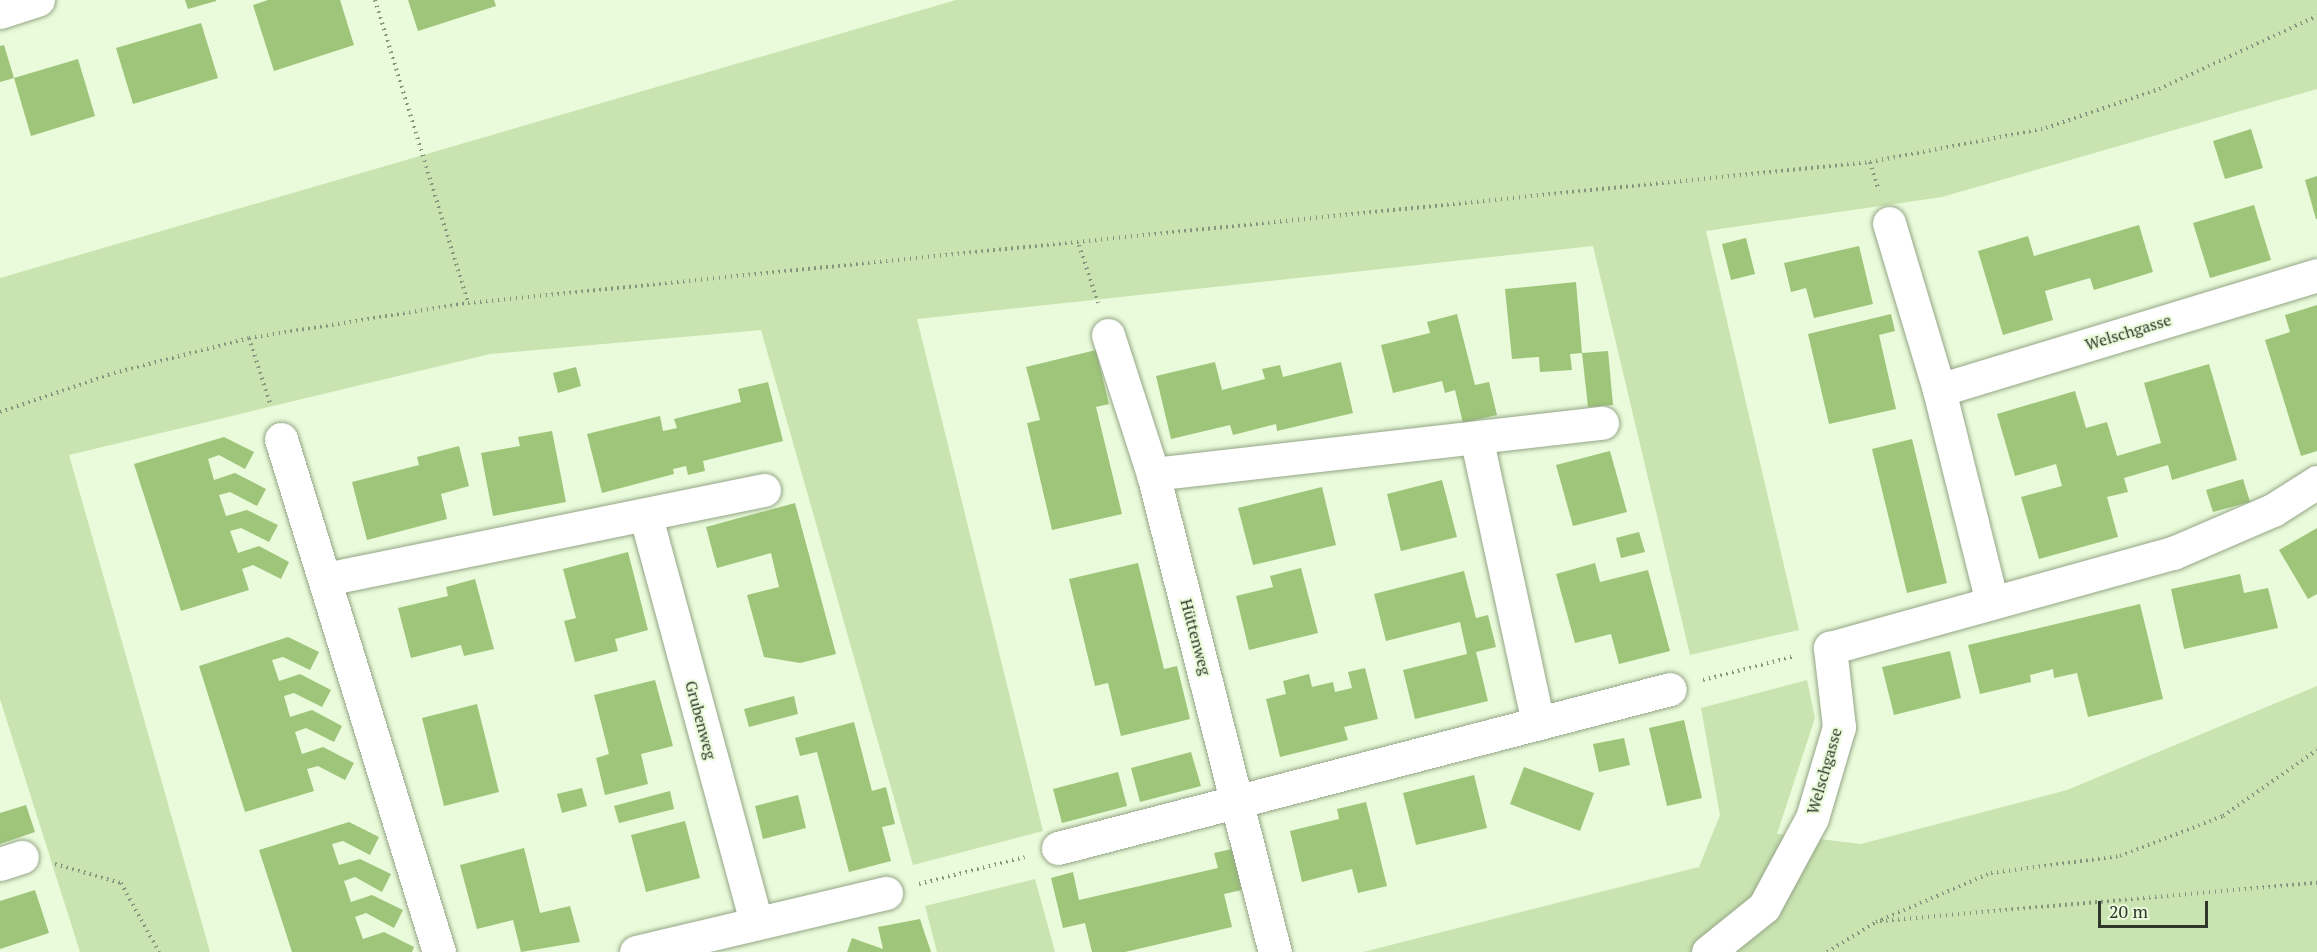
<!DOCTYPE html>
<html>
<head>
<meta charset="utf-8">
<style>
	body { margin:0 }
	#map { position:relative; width:2317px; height:952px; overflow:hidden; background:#e9fbda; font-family:"PT Serif",serif }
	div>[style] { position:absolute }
	.green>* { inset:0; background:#c9e4b1 }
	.building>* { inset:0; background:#9ec579 }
	.path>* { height:4px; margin-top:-2px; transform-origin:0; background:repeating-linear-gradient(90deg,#88957e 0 1.5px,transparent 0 6px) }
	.roads { filter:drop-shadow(0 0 2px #94a586) drop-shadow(0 0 2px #94a586) }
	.street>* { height:33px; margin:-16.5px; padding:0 16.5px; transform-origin:16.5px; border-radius:16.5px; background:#fff }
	span { translate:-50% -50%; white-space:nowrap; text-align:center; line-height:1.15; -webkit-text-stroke:4.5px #e9fbda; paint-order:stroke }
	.street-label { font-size:16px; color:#2f362a }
	.scale { position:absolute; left:2098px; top:901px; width:110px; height:27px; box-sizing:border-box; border:3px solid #2f362a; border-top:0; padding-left:8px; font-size:18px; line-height:21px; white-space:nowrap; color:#2f362a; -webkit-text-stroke:4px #e9fbda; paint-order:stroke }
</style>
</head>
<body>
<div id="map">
	<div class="green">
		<div style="clip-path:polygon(956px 0,2317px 0,2317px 89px,1942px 197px,1706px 231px,1799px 630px,1690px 655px,1593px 246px,917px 319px,1043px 831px,913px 865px,761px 330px,490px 354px,69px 455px,210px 952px,80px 952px,0 699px,0 278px)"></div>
		<div style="clip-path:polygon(1807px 680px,1815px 718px,1777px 834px,1861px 844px,2067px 790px,2317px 686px,2317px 952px,1363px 952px,1699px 867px,1720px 815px,1701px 708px)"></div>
		<div style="clip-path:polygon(1035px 879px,1055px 952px,937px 952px,925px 906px)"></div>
	</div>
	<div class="building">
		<div style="clip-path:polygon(185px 0,216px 0,216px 1px,188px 9px)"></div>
		<div style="clip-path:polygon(268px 0,340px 0,354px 45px,274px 71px,253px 5px)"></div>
		<div style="clip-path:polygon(408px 0,494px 0,496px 6px,418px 31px)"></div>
		<div style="clip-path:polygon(201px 23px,218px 78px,133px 104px,116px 48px)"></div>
		<div style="clip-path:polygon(4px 45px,14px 78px,0 82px,0 46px)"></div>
		<div style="clip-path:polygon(78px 59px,95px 116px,31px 136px,14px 78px)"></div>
		<div style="clip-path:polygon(2251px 129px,2263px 168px,2225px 179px,2213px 141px)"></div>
		<div style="clip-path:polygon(2317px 176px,2317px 219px,2316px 219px,2305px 180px)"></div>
		<div style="clip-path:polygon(2254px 205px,2271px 260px,2210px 278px,2193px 223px)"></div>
		<div style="clip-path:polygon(2139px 225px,2153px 272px,2094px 290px,2090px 278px,2045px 291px,2053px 320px,2003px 335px,1978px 251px,2028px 236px,2034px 256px)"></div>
		<div style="clip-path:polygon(1746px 238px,1755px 274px,1731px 280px,1722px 244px)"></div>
		<div style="clip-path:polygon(1859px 246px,1873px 304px,1814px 318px,1806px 288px,1791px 292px,1784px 263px)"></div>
		<div style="clip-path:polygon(1576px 282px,1582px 353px,1570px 354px,1572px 370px,1540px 372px,1539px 357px,1512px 359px,1505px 289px)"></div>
		<div style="clip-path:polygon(2317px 305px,2317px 451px,2301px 456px,2265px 340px,2290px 332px,2285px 315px)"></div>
		<div style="clip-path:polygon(1457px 314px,1475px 385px,1489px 382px,1497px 415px,1463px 423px,1455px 390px,1445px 393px,1442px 381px,1393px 393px,1381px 345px,1430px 333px,1427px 322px)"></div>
		<div style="clip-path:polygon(1891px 314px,1895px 331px,1879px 335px,1896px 409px,1829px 424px,1808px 334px)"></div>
		<div style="clip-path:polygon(1096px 350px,1109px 404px,1096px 407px,1122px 514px,1052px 530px,1027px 423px,1040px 420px,1026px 367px)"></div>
		<div style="clip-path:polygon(1608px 351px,1613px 405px,1588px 407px,1582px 353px)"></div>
		<div style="clip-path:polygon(1215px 362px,1222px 390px,1265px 379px,1262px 369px,1280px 365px,1283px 377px,1341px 362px,1353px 413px,1277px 431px,1276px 424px,1233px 435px,1230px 425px,1171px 439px,1156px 376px)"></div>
		<div style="clip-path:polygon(2209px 364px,2237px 460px,2172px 480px,2168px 465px,2124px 478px,2128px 492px,2107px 497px,2118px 537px,2039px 559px,2021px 497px,2062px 486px,2056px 464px,2015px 476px,1997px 414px,2075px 391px,2086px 428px,2107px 422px,2117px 456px,2161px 443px,2144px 383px)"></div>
		<div style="clip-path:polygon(576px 367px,581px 386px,558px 393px,553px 373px)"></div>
		<div style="clip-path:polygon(768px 382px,783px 441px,703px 461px,705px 471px,688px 475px,686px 466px,673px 469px,674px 474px,602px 493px,587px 434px,660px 416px,663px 431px,677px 428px,674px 419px,741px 402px,738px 389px)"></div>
		<div style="clip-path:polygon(552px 431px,566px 502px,493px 516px,481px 453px,520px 446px,518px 437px)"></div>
		<div style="clip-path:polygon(224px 437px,254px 452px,245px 469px,219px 455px,208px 459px,214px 480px,235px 473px,266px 489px,257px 506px,230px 492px,219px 495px,226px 516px,247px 510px,278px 525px,269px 542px,241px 528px,230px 531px,238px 553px,259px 546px,289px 562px,281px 579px,253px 565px,242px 569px,249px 590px,181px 611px,134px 464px)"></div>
		<div style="clip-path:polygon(1912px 439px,1947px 583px,1907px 593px,1872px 449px)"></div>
		<div style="clip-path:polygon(459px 446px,469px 486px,441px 494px,447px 519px,367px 540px,352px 482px,419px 465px,417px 457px)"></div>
		<div style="clip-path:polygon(1610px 451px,1627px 512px,1573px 526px,1556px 465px)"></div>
		<div style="clip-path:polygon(2243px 479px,2250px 502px,2213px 512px,2206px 490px)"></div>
		<div style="clip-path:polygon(1442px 480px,1457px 537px,1401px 551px,1387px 494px)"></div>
		<div style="clip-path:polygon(1322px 487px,1336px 545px,1253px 565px,1238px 508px)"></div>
		<div style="clip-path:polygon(795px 503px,836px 654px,800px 663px,764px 657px,747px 595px,779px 587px,771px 553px,717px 568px,706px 527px)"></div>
		<div style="clip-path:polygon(2317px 528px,2317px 594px,2308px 599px,2279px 550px)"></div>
		<div style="clip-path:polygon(1639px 532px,1645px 552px,1621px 558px,1616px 538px)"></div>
		<div style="clip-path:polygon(628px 552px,648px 630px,615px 639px,618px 651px,575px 662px,564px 621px,576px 618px,563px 569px)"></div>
		<div style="clip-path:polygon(1138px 563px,1164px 669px,1177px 666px,1190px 719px,1121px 736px,1108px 683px,1095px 686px,1069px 579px)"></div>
		<div style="clip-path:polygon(1595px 563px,1600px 582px,1648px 570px,1670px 651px,1619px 664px,1611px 634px,1575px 643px,1556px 574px)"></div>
		<div style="clip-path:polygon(1301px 568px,1318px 633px,1249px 650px,1236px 596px,1273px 587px,1270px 576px)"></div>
		<div style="clip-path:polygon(1464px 571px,1476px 618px,1488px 615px,1496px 647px,1476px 652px,1488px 701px,1415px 719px,1403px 670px,1467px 654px,1460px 622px,1386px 641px,1374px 594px)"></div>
		<div style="clip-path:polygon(2240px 574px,2244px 593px,2268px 588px,2278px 628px,2184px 649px,2171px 589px)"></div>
		<div style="clip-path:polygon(475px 579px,494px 649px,464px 656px,461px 645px,411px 658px,398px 608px,448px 596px,446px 587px)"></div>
		<div style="clip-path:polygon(2140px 604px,2163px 699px,2088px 717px,2077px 673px,2054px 678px,2053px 669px,2030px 675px,2031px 682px,1980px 694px,1968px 645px)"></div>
		<div style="clip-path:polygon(288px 637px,319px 652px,310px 670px,283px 657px,272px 660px,279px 681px,300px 674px,331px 690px,322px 707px,294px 693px,284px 696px,290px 717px,312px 710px,342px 726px,334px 742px,306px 728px,295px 732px,302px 754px,323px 747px,354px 763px,345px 780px,318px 766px,307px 769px,314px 791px,245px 812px,199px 666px)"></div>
		<div style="clip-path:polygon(1950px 651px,1961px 698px,1894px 715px,1882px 667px)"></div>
		<div style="clip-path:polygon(1365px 668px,1378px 719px,1344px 727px,1348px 740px,1280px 757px,1266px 699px,1286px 694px,1283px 681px,1309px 674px,1312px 687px,1333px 682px,1335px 692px,1352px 688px,1348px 672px)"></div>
		<div style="clip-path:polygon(655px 680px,673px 746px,641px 754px,648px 784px,605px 795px,596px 758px,609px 754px,594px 695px)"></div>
		<div style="clip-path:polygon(794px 696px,798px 714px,749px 727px,744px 709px)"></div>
		<div style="clip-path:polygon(477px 704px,499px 792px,444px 806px,422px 718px)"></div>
		<div style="clip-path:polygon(1684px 720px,1702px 798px,1667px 806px,1649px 728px)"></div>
		<div style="clip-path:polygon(854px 722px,872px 791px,886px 787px,895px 824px,882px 827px,891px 861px,849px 872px,817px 752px,800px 756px,795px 738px)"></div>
		<div style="clip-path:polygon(1624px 738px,1630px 765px,1599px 772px,1593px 744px)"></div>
		<div style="clip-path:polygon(1191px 752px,1201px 786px,1140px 802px,1131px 768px)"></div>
		<div style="clip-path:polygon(1524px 767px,1594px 793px,1580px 831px,1510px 804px)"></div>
		<div style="clip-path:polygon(1118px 772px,1127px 806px,1062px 823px,1053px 789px)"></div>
		<div style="clip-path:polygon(1474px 775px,1487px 828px,1416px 845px,1403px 793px)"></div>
		<div style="clip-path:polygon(582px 788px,587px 806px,562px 813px,557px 794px)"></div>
		<div style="clip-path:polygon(670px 791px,674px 809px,619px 823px,614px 806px)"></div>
		<div style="clip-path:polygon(798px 795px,806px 828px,763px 839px,755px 806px)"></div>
		<div style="clip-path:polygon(1366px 802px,1387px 886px,1358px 893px,1352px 869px,1302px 882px,1290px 831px,1339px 819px,1337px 809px)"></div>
		<div style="clip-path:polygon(26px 805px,35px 832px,0 844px,0 813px)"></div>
		<div style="clip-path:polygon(685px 821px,700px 878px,646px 892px,631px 835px)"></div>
		<div style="clip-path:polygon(349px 822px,379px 837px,370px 855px,343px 841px,332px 844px,339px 865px,360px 859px,391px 874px,382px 892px,355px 877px,344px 881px,351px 902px,372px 895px,403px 910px,394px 928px,366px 913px,355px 917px,363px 939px,384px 932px,414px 947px,412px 952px,292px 952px,259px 850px)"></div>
		<div style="clip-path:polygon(524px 848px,540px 913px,570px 906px,580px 942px,521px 952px,513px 920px,477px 929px,460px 865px)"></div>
		<div style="clip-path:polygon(1232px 849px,1242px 890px,1224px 894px,1232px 927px,1125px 952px,1092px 952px,1085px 923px,1063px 928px,1051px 878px,1073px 872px,1079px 900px,1218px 868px,1214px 853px)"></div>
		<div style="clip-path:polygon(35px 890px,49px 933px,0 949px,0 901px)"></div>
		<div style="clip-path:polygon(920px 919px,931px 952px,847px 952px,852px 938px,883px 949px,878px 927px)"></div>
	</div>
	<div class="path">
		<div style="left:375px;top:0;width:317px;rotate:72.9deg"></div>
		<div style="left:1870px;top:162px;width:30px;rotate:73deg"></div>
		<div style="left:1079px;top:245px;width:61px;rotate:71.9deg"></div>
		<div style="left:249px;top:338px;width:71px;rotate:72.1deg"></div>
		<div style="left:0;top:412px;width:120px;rotate:-18.9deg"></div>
		<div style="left:114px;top:373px;width:139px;rotate:-14.5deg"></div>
		<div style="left:249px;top:338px;width:222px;rotate:-9.1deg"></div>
		<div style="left:468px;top:303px;width:1409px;rotate:-5.74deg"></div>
		<div style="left:1870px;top:162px;width:179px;rotate:-10.9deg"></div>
		<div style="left:2046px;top:128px;width:120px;rotate:-19deg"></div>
		<div style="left:2159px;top:89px;width:174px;rotate:-24.8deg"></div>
		<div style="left:1703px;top:680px;width:95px;rotate:-14.6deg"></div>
		<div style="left:55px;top:864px;width:69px;rotate:16.1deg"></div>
		<div style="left:121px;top:883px;width:79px;rotate:61.2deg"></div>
		<div style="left:919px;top:884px;width:109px;rotate:-14.3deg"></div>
		<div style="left:1880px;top:921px;width:439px;rotate:-5deg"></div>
		<div style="left:1827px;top:952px;width:57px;rotate:-31.5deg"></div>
		<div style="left:1876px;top:922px;width:125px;rotate:-23.1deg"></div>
		<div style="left:1991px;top:873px;width:130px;rotate:-7.5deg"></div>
		<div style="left:2120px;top:856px;width:110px;rotate:-21.2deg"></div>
		<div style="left:2223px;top:816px;width:115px;rotate:-35.1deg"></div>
	</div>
	<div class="roads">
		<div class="street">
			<div style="left:0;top:12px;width:40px;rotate:-18deg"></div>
			<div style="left:1889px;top:223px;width:174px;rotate:73.3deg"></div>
			<div style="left:1939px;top:390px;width:219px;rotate:76deg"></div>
			<div style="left:1108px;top:335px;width:146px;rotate:72.1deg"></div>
			<div style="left:1153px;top:474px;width:493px;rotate:75.7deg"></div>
			<div style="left:1939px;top:390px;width:395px;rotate:-16.9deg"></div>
			<div style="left:281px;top:439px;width:537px;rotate:72.88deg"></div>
			<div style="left:1477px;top:441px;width:289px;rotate:77.8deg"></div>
			<div style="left:1153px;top:474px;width:452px;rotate:-6.5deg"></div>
			<div style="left:646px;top:517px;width:421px;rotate:74.8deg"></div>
			<div style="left:326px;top:579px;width:447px;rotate:-11.5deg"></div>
			<div style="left:1058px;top:848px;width:632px;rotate:-14.56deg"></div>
			<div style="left:0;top:864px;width:23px;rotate:-18deg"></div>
			<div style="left:636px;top:952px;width:257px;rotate:-13.3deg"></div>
			<div style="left:1708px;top:952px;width:72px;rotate:-38.8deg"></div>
			<div style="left:1764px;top:907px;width:101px;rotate:-61.7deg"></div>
			<div style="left:1812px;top:818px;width:95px;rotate:-73.5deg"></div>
			<div style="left:1839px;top:727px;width:80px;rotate:-96.5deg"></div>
			<div style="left:1830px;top:648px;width:356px;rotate:-15.5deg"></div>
			<div style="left:2173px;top:553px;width:109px;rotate:-23.3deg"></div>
			<div style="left:2273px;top:510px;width:52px;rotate:-32.5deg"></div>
		</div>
	</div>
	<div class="street-label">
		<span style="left:2128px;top:332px;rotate:-17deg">Welschgasse</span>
		<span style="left:1196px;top:637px;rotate:75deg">Hüttenweg</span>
		<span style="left:701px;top:720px;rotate:75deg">Grubenweg</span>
		<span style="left:1824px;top:771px;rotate:-74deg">Welschgasse</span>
	</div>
	<div class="scale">20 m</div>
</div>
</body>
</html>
